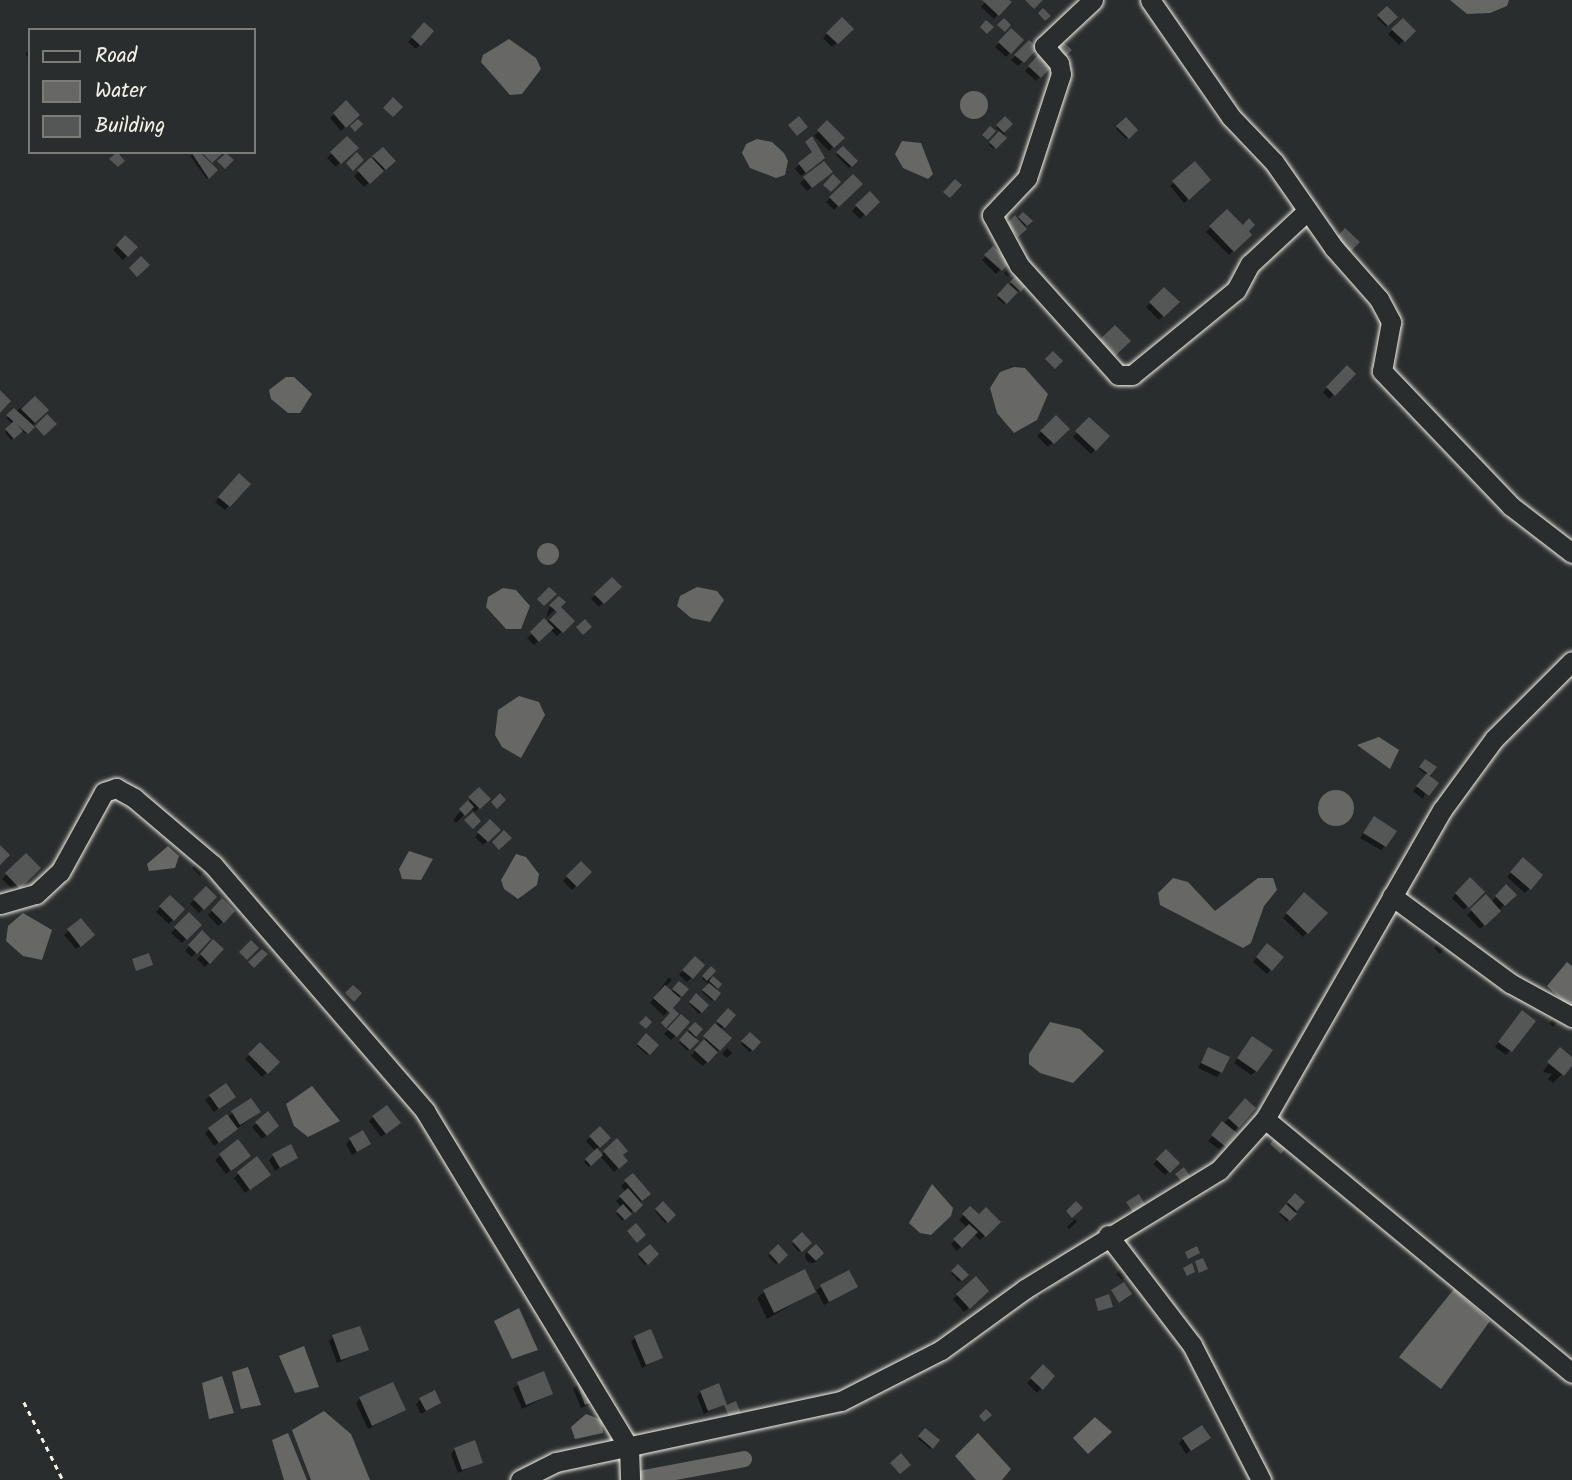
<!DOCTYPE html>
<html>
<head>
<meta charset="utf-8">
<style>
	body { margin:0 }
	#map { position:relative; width:1572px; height:1480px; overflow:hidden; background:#2a2d2e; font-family:Kalam,sans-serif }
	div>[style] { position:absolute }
	.water>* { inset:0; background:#676866 }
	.round { border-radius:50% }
	.shadow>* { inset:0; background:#0007 }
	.canal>* { height:16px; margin:-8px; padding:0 8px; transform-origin:8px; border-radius:8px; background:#676866 }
	.building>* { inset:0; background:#555756 }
	.path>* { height:2.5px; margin-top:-1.25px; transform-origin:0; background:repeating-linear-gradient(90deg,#f4f1e8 0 5px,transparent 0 10px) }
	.roads { filter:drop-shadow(0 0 2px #f4f1e8) drop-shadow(0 0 2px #f4f1e8) }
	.minor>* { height:19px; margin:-9.5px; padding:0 9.5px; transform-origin:9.5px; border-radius:9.5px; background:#2a2d2e }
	span { translate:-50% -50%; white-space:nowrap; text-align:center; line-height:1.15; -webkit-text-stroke:5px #2a2d2e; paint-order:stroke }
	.legend { position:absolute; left:28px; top:28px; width:228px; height:126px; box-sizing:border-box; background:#2a2d2e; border:2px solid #7b7b78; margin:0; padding:9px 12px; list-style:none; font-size:21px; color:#f4f1e8 }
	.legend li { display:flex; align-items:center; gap:14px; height:35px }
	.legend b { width:35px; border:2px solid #7b7b78 }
</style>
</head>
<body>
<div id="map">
	<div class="water">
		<div style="clip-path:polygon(1450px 0,1509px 0,1507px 6px,1490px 13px,1467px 14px)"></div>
		<div style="clip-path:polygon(509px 39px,536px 58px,541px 69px,522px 94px,510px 95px,481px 62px,483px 55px)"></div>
		<div class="round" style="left:960px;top:91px;width:28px;height:28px"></div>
		<div style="clip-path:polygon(757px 139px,772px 142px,784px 153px,788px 161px,785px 175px,776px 178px,750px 168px,742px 153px,746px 144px)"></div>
		<div style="clip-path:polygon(902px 141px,921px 143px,933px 174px,928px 179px,903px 168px,895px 154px)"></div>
		<div style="clip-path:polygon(1014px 367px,1025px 368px,1048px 394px,1037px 420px,1014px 433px,997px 413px,990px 388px,1000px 372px)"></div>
		<div style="clip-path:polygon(286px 377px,294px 377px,312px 394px,300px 413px,288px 413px,271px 399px,269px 390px)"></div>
		<div class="round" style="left:537px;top:543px;width:22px;height:22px"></div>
		<div style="clip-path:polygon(697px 587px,717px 591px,724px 600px,710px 622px,691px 618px,677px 606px,680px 596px)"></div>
		<div style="clip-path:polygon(503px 588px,516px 590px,530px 606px,521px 629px,506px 629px,486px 607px,488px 597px)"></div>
		<div style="clip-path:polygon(519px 696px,539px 702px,545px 715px,521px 758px,502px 747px,495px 735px,498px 710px)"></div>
		<div style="clip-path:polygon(1379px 737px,1399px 750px,1390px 769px,1357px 745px)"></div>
		<div class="round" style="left:1318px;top:790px;width:36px;height:36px"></div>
		<div style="clip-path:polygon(168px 846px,179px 856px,175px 868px,149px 871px,147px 864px)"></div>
		<div style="clip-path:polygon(409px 851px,433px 859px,421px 880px,402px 879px,399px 869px)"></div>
		<div style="clip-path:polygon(516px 854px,526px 857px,539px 874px,537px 885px,518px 899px,504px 889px,501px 880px)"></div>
		<div style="clip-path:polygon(1173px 878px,1188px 882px,1215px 911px,1258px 878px,1273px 878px,1277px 890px,1264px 906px,1251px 943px,1243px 948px,1160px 905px,1158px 893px)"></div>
		<div style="clip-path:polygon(23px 913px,52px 930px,42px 960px,23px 956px,6px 941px,8px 926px)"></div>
		<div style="clip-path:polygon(1567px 962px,1572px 966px,1572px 1010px,1547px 986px)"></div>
		<div style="clip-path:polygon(1050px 1022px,1080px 1029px,1104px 1051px,1073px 1083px,1040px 1073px,1029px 1064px,1029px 1054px)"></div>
		<div style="clip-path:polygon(312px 1086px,340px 1121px,308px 1137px,294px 1126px,286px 1104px)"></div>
		<div style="clip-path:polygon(932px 1184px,953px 1208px,951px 1216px,931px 1235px,920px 1233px,909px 1223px)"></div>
		<div style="clip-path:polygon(1454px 1289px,1490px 1321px,1441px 1389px,1399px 1357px)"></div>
		<div style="clip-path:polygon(519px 1308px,538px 1350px,512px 1359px,494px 1321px)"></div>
		<div style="clip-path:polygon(304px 1346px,319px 1387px,295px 1393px,279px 1356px)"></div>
		<div style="clip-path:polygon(248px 1367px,261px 1405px,241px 1409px,232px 1372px)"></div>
		<div style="clip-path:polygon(222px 1376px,234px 1413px,209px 1419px,202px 1383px)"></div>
		<div style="clip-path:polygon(324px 1411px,351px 1434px,370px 1480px,311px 1480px,292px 1430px)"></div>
		<div style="clip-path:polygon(586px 1414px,602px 1420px,603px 1433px,575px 1439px,571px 1427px)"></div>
		<div style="clip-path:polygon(1095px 1417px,1112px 1432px,1088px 1454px,1073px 1438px)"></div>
		<div style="clip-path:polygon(288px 1433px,307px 1480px,284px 1480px,272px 1440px)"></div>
		<div style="clip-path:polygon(978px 1433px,1011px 1469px,1002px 1480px,976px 1480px,955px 1456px)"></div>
	</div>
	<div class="shadow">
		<div style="clip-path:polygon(987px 0,1007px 0,1009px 2px,994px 19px,981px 7px)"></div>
		<div style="clip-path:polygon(1387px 8px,1395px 17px,1386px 27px,1377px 18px)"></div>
		<div style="clip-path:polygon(842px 19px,851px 29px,832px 47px,823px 38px)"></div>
		<div style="clip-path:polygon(1403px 20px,1413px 31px,1399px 45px,1388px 34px)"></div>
		<div style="clip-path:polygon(424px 25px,432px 32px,416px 49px,408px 42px)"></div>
		<div style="clip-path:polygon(1012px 30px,1022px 40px,1006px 57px,995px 47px)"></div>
		<div style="clip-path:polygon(1029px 42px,1035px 48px,1018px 66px,1011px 60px)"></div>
		<div style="clip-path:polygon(30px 49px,30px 59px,25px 54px)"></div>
		<div style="clip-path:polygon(1041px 55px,1052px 64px,1036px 81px,1025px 71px)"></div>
		<div style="clip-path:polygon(346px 103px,358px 115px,341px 131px,330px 118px)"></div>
		<div style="clip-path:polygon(1005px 118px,1011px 124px,994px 149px,989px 145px,1001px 132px,996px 128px)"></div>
		<div style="clip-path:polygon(1126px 119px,1136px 130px,1126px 139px,1116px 129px)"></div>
		<div style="clip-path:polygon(827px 123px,842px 138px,829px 151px,814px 136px)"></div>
		<div style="clip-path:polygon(347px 138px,356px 147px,336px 167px,327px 158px)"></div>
		<div style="clip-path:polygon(843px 148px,856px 161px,849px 168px,836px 155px)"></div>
		<div style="clip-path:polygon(383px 149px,393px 161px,364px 187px,354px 176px)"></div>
		<div style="clip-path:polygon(196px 152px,219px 154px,209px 164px,215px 170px,207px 179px,190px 156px)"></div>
		<div style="clip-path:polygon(819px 162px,801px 176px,795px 169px,799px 165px)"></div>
		<div style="clip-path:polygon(824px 163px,826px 176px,807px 191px,800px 183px)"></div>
		<div style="clip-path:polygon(1195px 163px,1209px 180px,1184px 203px,1170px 186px)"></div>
		<div style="clip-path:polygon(853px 176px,860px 184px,834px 210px,826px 202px)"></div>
		<div style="clip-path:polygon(870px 194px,878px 202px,860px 219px,852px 211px)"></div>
		<div style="clip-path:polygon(1227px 211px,1250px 235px,1229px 255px,1206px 232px)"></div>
		<div style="clip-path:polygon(1023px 214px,1030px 221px,1016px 237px,1005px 226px)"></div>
		<div style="clip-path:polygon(125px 237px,135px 247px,123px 260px,113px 250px)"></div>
		<div style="clip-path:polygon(993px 249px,1007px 262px,996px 274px,982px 260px)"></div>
		<div style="clip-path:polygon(1012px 265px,1015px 269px,1008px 277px,1004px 273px)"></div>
		<div style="clip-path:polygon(1018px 276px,1026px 284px,1004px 304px,997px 298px)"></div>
		<div style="clip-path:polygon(1164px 289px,1177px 302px,1159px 320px,1146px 307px)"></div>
		<div style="clip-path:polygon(1347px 367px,1354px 374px,1329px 399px,1323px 392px)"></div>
		<div style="clip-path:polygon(35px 398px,46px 410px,26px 434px,21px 430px,11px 440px,5px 432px,13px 424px,6px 418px)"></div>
		<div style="clip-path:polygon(1056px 417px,1067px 429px,1048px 447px,1037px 436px)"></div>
		<div style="clip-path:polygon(1089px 419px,1107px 436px,1091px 454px,1073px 437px)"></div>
		<div style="clip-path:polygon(239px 476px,248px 484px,225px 510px,215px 502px)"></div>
		<div style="clip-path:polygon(612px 579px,619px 587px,599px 607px,591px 599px)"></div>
		<div style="clip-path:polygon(559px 598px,563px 602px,546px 618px,549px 608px)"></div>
		<div style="clip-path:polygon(561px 610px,573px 621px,557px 636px,550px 629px,534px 645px,527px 638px)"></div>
		<div style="clip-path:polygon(1425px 761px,1434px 768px,1423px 799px,1413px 791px,1427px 775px,1419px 769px)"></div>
		<div style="clip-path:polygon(479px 789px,488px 799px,475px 812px,471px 808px,456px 823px,453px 820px)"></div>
		<div style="clip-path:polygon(490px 821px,498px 830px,483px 845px,475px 837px)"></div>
		<div style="clip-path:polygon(1370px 823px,1385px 846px,1381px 850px,1360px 838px)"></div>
		<div style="clip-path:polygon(26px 855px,39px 868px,15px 892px,2px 879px)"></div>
		<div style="clip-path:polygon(200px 860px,208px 868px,200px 876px,192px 868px)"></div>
		<div style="clip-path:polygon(1523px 860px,1541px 875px,1525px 893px,1507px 877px)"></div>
		<div style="clip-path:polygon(581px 863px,590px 872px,572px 890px,563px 881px)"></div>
		<div style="clip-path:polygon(1470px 880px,1482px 892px,1464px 910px,1452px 898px)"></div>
		<div style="clip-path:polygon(1506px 887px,1514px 895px,1480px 929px,1467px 915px,1486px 897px,1491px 902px)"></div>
		<div style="clip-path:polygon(206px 889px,215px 897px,199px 913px,190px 904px)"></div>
		<div style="clip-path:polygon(1305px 894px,1325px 913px,1303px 937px,1283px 918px)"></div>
		<div style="clip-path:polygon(170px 897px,183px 909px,169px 924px,156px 912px)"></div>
		<div style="clip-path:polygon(222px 901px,233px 911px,218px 926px,208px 915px)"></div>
		<div style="clip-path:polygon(189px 914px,200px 925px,182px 943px,171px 933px)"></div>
		<div style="clip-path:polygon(81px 920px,89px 939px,76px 949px,64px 935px)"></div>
		<div style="clip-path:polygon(202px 932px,209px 939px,192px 957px,185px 951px)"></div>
		<div style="clip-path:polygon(1440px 940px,1447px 946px,1440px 954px,1434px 948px)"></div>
		<div style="clip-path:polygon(213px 942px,221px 949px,205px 967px,197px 959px)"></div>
		<div style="clip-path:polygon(1263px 950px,1281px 957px,1267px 974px,1253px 962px)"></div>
		<div style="clip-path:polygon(695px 958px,703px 965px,687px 982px,679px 975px)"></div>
		<div style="clip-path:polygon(711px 969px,709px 976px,719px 985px,712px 1001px,702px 992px,709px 984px,702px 979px)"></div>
		<div style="clip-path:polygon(669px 977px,672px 980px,665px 987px,671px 992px,679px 983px,686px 989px,664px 1016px,650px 1003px)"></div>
		<div style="clip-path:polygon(696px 996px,707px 1005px,699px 1014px,689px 1004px)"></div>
		<div style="clip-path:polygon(728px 1010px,734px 1015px,720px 1030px,719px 1050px,703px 1066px,691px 1056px)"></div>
		<div style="clip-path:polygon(681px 1016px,688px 1022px,671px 1040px,664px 1034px)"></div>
		<div style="clip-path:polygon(1518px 1017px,1533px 1021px,1506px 1055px,1495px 1047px)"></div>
		<div style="clip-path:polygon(1553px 1019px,1557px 1023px,1553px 1027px,1549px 1023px)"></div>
		<div style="clip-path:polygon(695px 1024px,701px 1029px,688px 1051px,679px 1043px)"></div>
		<div style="clip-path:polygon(750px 1034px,759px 1042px,750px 1052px,741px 1044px)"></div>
		<div style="clip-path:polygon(646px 1036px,657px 1045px,647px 1055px,637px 1046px)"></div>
		<div style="clip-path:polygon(1248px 1042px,1256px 1071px,1251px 1075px,1234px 1063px)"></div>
		<div style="clip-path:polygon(260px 1044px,277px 1062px,262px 1077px,245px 1059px)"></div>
		<div style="clip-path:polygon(727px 1048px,732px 1053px,727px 1058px,722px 1054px)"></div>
		<div style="clip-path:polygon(1209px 1049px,1221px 1072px,1217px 1077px,1198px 1068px)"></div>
		<div style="clip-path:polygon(1556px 1053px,1572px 1059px,1572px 1064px,1553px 1083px,1548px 1079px,1552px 1074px,1543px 1072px)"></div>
		<div style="clip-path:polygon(225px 1085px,229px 1101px,214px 1112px,205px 1100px)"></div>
		<div style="clip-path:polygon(251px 1100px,254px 1116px,214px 1146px,205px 1133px)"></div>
		<div style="clip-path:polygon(1241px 1105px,1238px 1127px,1220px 1150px,1208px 1141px)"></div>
		<div style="clip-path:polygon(373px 1117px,394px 1127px,381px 1137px,369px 1121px)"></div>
		<div style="clip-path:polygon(257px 1123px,273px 1130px,262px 1139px,252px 1127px)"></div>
		<div style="clip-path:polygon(600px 1128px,609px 1138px,596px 1150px,601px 1155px,617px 1141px,626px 1161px,614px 1172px,600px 1156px,589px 1167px,584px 1162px,596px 1152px,586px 1141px)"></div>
		<div style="clip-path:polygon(350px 1140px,369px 1144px,352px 1155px,346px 1144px)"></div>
		<div style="clip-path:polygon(238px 1141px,244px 1160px,226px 1174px,215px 1160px)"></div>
		<div style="clip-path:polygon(1166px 1151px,1177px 1163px,1165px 1175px,1153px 1164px)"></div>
		<div style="clip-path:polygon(273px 1156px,296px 1157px,275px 1171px,269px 1160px)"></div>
		<div style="clip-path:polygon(257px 1159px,264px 1179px,245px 1193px,234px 1178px)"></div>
		<div style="clip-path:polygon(633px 1175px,648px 1194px,622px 1221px,616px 1213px,622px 1208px,616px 1201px,626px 1192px,621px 1186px)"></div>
		<div style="clip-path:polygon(1295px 1195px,1303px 1202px,1287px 1222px,1279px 1214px)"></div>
		<div style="clip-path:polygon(663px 1203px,674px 1215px,665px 1223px,655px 1211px)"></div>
		<div style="clip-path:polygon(970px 1208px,979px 1217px,999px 1222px,980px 1240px,974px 1234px,957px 1251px,951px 1244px,968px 1228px,959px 1220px)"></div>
		<div style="clip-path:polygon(1075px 1219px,1077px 1222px,1069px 1229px,1067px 1227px)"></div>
		<div style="clip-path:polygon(802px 1235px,809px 1243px,799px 1252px,792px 1244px)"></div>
		<div style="clip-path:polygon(650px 1246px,657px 1254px,645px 1265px,638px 1257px)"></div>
		<div style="clip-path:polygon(778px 1247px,786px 1255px,776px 1264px,768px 1256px)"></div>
		<div class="round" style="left:805px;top:1249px;width:14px;height:14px"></div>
		<div style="clip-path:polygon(958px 1266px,966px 1275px,959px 1282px,951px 1273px)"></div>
		<div style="clip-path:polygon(1123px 1267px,1129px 1273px,1122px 1280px,1116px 1274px)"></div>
		<div style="clip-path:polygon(848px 1272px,856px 1287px,824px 1305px,816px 1290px)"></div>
		<div style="clip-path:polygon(976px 1278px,987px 1291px,964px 1312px,953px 1299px)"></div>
		<div style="clip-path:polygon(1047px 1287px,1049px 1289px,1040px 1298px,1037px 1295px)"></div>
		<div style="clip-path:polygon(764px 1292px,814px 1292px,767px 1319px,757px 1298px)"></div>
		<div style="clip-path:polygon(333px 1337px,367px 1350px,337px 1363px,329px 1341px)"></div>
		<div style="clip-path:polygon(635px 1338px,661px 1358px,642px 1368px,631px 1342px)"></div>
		<div style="clip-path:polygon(1043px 1367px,1053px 1376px,1037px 1393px,1027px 1383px)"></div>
		<div style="clip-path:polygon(543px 1373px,551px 1394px,522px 1409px,513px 1388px)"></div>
		<div style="clip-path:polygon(578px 1384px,601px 1400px,581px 1408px,573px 1388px)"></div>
		<div style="clip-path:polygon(701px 1392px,725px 1403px,704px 1414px,697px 1396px)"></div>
		<div style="clip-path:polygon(360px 1399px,404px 1410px,368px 1429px,356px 1403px)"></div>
		<div style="clip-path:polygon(421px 1399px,439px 1403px,421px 1414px,416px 1404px)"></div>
		<div style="clip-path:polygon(925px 1430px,938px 1440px,930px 1449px,918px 1439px)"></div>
		<div style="clip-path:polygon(1183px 1439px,1204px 1442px,1186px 1454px,1179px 1443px)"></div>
		<div style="clip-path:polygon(455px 1449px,481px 1462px,458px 1473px,451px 1454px)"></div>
	</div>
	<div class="canal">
		<div style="left:633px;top:1480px;width:113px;rotate:-10.7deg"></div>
	</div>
	<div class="building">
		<div style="clip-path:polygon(982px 0,1009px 0,1012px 2px,999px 16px)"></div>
		<div style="clip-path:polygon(1025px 0,1043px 0,1034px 9px)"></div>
		<div style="clip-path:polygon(1387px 6px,1398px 17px,1388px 26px,1377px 15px)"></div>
		<div style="clip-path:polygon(1043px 8px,1051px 16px,1045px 21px,1038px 13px)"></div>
		<div style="clip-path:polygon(842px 17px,854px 29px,838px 44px,826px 33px)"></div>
		<div style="clip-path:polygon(1004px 18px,1011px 25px,1005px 32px,997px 25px)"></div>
		<div style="clip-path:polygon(1403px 18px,1416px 31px,1405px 42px,1391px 29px)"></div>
		<div style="clip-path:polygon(986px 20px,994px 27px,987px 34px,980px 27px)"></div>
		<div style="clip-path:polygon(424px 22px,434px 31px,421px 46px,411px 37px)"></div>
		<div style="clip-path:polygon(1011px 28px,1024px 40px,1011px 54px,998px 42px)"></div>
		<div style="clip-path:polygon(1059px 38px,1072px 50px,1062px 60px,1050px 48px)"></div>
		<div style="clip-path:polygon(1029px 40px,1038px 48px,1024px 63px,1014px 55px)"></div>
		<div style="clip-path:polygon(1041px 52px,1054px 64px,1041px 78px,1028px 66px)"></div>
		<div style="clip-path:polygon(393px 97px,403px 107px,393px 117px,383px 108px)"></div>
		<div style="clip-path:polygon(346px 100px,360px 115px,346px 128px,333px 113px)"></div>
		<div style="clip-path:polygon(799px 116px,808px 127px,797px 136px,788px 125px)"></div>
		<div style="clip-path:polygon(1005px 116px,1013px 124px,1004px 133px,996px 125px)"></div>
		<div style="clip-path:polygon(1126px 117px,1138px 130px,1129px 139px,1116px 126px)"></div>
		<div style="clip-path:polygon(358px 119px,363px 124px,355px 132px,350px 126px)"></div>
		<div style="clip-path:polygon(827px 120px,845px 138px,834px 148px,817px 130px)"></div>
		<div style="clip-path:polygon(990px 126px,996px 131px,988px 140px,982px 135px)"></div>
		<div style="clip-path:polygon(999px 131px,1007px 138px,996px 149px,989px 142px)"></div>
		<div style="clip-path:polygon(347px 136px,359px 148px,341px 164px,330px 152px)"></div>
		<div style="clip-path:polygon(812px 136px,825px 158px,806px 173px,798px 163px,812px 152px,805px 142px)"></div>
		<div style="clip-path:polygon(843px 146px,858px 161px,852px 167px,836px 152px)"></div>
		<div style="clip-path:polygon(383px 147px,396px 161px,386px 170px,372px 156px)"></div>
		<div style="clip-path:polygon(117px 152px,125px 161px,118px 167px,109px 159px)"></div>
		<div style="clip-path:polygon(191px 152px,200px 152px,218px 170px,209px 179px)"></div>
		<div style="clip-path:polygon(201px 152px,220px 152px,222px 154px,212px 163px)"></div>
		<div style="clip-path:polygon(357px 152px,364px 160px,353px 171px,346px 163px)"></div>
		<div style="clip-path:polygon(226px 153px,234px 160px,225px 169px,217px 161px)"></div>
		<div style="clip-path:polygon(371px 157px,384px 171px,370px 184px,357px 170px)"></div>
		<div style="clip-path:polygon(824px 161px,833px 172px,812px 188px,803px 177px)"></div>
		<div style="clip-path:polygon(1195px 161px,1211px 180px,1189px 200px,1172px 181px)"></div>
		<div style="clip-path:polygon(833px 174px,841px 182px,831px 192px,823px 185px)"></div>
		<div style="clip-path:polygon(853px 174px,863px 184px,839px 207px,829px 197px)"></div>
		<div style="clip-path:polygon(955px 179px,962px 185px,950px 198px,943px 192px)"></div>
		<div style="clip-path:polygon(870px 191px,880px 202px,866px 216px,855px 205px)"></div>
		<div style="clip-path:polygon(1227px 209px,1243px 225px,1249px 218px,1255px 225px,1249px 231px,1252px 235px,1234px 252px,1209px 226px)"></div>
		<div style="clip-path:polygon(1023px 212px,1033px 221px,1027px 226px,1018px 217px)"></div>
		<div style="clip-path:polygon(1015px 215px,1027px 229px,1018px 237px,1006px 224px)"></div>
		<div style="clip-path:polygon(1345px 228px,1360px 242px,1348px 254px,1334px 240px)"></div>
		<div style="clip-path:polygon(125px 235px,138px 247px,128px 257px,116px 245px)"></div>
		<div style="clip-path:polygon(993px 246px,1010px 262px,1002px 271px,984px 255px)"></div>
		<div style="clip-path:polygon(141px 256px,150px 265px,137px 277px,129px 268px)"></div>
		<div style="clip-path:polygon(1018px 273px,1028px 283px,1021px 292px,1010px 282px)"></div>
		<div style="clip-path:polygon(1008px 283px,1018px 292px,1007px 304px,997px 295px)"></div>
		<div style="clip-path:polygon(1164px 287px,1180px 302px,1164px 317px,1149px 302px)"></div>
		<div style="clip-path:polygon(1115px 325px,1131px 341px,1112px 359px,1097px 342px)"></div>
		<div style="clip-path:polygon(1053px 351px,1063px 361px,1055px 369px,1045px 359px)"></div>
		<div style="clip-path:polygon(1347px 365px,1356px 374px,1335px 396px,1326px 387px)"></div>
		<div style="clip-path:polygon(0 390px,11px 401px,0 413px)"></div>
		<div style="clip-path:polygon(35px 396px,49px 410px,35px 423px,21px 409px)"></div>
		<div style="clip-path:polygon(14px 408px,35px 427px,28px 434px,6px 415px)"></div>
		<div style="clip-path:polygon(47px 414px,57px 424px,44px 436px,35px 426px)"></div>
		<div style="clip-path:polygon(1056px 415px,1070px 429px,1054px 444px,1040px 431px)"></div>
		<div style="clip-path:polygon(1089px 417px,1110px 436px,1096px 451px,1075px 431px)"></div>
		<div style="clip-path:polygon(14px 421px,23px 431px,14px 439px,5px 429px)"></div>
		<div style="clip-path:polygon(239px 473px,251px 484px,230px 507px,218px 497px)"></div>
		<div style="clip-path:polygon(612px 577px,622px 587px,604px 604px,594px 594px)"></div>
		<div style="clip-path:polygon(549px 587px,557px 594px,544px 606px,537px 599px)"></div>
		<div style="clip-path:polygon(559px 596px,566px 602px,561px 607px,575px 621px,563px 633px,549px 620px,557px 612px,549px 605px)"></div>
		<div style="clip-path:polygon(544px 618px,554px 628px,539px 642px,530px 632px)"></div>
		<div style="clip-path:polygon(585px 619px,592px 627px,583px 635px,576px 627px)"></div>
		<div style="clip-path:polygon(1425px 759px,1437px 767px,1430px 776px,1439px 783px,1429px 796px,1416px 786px,1427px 773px,1419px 767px)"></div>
		<div style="clip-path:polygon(479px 787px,491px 799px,480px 809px,468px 797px)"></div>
		<div style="clip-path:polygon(500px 793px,506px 800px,497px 809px,491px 802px)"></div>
		<div style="clip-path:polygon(468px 800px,474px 807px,465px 816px,459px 809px)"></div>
		<div style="clip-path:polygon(473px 812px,481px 821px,473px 829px,464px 820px)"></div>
		<div style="clip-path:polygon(1374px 816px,1397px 831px,1386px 847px,1363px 833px)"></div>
		<div style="clip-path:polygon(490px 819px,501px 830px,488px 842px,477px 832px)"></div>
		<div style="clip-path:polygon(504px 830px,512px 838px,499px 850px,492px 842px)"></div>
		<div style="clip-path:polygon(0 845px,10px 855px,0 865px)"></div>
		<div style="clip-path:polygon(26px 853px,41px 868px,20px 889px,5px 873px)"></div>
		<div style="clip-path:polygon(1523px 857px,1543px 875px,1531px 890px,1510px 872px)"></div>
		<div style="clip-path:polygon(581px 861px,592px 872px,577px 887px,566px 876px)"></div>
		<div style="clip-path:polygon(1470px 877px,1485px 892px,1469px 908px,1455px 893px)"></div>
		<div style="clip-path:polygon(1506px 884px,1517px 895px,1505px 906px,1495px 896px)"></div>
		<div style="clip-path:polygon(206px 886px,217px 897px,204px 910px,193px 899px)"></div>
		<div style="clip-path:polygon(1304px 892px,1328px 913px,1308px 934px,1286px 913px)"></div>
		<div style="clip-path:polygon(1486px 894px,1501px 911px,1485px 926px,1470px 909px)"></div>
		<div style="clip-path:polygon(170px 895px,185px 909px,174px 921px,159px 906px)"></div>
		<div style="clip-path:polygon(222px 898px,235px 911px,224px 923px,211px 910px)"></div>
		<div style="clip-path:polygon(189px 912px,202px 925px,187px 940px,174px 927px)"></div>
		<div style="clip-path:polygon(81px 918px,95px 935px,81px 947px,67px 929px)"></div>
		<div style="clip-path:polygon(202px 930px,211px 939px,197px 954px,188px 945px)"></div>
		<div style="clip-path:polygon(213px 939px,224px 949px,210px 964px,200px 954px)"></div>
		<div style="clip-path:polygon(251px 940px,259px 948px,247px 960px,239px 952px)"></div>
		<div style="clip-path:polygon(1267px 943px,1284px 957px,1272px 971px,1256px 957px)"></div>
		<div style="clip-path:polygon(262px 949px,268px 954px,254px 968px,248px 962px)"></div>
		<div style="clip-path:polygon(149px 953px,153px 965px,136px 971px,132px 959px)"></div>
		<div style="clip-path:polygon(695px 956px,705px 965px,693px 979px,682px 970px)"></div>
		<div style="clip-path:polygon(711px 966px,716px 971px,707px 981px,702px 976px)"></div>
		<div style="clip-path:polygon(713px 976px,722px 984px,718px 989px,709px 981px)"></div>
		<div style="clip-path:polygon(679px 981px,689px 989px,682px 997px,672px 989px)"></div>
		<div style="clip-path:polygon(709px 983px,721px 993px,715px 1001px,702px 990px)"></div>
		<div style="clip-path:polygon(353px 985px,362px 993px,354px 1002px,345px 993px)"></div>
		<div style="clip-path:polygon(665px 985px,681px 999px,673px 1008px,679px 1014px,666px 1028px,661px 1023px,670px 1013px,653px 998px)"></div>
		<div style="clip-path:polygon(696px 993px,709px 1005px,702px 1013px,689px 1002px)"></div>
		<div style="clip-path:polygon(728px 1008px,736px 1015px,725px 1028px,716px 1021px)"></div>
		<div style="clip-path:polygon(1522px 1010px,1536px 1021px,1512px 1052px,1498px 1042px)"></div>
		<div style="clip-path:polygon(681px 1014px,690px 1022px,677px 1037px,667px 1029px)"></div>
		<div style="clip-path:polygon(646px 1016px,652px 1022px,646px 1029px,639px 1023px)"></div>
		<div style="clip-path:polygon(695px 1022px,703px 1029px,696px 1037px,688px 1029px)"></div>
		<div style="clip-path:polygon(715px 1023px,732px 1038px,720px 1051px,703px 1036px)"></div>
		<div style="clip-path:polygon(687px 1031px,699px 1041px,690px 1050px,679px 1040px)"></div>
		<div style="clip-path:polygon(750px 1032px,761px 1042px,753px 1051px,741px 1041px)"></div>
		<div style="clip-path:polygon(646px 1033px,659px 1045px,650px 1055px,637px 1044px)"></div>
		<div style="clip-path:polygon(1252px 1036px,1273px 1050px,1257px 1072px,1237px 1058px)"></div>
		<div style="clip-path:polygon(704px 1039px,718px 1052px,708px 1063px,694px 1050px)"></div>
		<div style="clip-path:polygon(260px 1042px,280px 1062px,268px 1074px,248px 1054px)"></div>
		<div style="clip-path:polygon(1208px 1047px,1230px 1057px,1222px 1073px,1201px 1063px)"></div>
		<div style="clip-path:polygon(1560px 1047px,1572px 1057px,1572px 1066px,1564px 1076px,1547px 1062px)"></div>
		<div style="clip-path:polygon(226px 1083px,236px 1097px,219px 1109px,209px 1095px)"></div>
		<div style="clip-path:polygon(251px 1098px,261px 1112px,240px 1125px,231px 1111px)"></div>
		<div style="clip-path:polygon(1245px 1098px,1256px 1108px,1239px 1128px,1228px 1118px)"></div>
		<div style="clip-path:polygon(387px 1105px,401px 1123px,386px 1134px,372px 1116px)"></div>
		<div style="clip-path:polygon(268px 1111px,279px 1126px,267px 1136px,255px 1122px)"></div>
		<div style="clip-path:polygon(227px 1114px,238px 1129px,219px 1143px,208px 1128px)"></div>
		<div style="clip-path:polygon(1222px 1121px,1237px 1133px,1226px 1147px,1211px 1135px)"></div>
		<div style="clip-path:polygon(600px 1126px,611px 1138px,600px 1148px,589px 1136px)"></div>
		<div style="clip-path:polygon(363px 1130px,371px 1144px,357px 1152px,349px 1138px)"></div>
		<div style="clip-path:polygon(1279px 1133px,1290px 1143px,1281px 1154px,1270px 1144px)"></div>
		<div style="clip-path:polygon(617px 1138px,628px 1151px,623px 1155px,628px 1161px,619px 1169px,603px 1151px)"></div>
		<div style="clip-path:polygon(238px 1139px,251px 1156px,231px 1171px,219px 1154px)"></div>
		<div style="clip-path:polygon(291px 1144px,298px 1158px,280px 1168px,272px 1154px)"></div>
		<div style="clip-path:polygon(597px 1148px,603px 1155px,591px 1166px,585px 1159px)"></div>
		<div style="clip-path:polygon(1166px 1149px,1180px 1163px,1170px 1173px,1156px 1159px)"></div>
		<div style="clip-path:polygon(257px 1156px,271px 1175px,250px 1190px,237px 1172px)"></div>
		<div style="clip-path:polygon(1184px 1167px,1190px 1176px,1182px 1182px,1175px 1174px)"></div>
		<div style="clip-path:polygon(633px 1173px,651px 1194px,642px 1201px,624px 1180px)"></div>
		<div style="clip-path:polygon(628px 1188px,643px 1205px,635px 1213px,619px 1196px)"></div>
		<div style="clip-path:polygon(1295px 1193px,1305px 1202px,1297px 1211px,1287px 1202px)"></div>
		<div style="clip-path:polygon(1139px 1194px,1147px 1208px,1135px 1215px,1126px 1202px)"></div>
		<div style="clip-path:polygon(663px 1201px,676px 1215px,668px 1223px,655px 1209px)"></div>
		<div style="clip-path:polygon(1076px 1201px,1083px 1208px,1072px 1218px,1066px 1211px)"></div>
		<div style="clip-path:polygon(623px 1204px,632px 1214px,625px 1220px,616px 1211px)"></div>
		<div style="clip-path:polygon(1286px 1204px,1297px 1214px,1290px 1221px,1279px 1212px)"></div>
		<div style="clip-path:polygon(970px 1206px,979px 1214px,986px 1207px,1001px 1222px,986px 1237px,962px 1214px)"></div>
		<div style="clip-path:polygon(636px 1223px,646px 1235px,637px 1243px,627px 1231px)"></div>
		<div style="clip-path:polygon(969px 1224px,978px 1232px,962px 1248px,953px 1239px)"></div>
		<div style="clip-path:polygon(802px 1232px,812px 1243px,802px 1252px,792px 1241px)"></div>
		<div style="clip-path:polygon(650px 1244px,659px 1254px,648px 1265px,638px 1254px)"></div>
		<div style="clip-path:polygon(778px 1244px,788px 1255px,779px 1264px,769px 1253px)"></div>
		<div style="clip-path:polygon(816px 1244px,824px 1253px,816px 1261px,807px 1252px)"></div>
		<div style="clip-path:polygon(1197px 1246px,1200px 1253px,1188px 1259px,1185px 1252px)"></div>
		<div style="clip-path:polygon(1203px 1258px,1208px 1269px,1199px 1273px,1195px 1261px)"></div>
		<div style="clip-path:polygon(1192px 1263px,1195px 1272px,1187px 1276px,1183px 1268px)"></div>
		<div style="clip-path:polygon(958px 1264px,969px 1275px,962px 1281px,951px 1271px)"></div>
		<div style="clip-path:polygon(805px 1269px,816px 1292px,774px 1313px,763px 1290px)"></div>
		<div style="clip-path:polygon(849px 1270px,858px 1287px,829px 1302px,820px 1285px)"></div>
		<div style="clip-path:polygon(976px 1276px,989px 1291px,970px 1309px,956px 1294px)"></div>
		<div style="clip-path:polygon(1124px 1282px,1132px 1294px,1119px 1303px,1111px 1290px)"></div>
		<div style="clip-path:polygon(1109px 1294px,1113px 1307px,1098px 1311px,1095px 1299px)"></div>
		<div style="clip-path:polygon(360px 1326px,369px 1350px,341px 1360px,332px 1335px)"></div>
		<div style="clip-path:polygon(651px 1329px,663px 1358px,646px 1365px,634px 1336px)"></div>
		<div style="clip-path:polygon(1043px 1364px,1055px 1376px,1043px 1390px,1030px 1378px)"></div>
		<div style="clip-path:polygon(544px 1371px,553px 1394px,526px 1405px,517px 1382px)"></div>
		<div style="clip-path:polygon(598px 1374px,607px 1396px,585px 1405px,577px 1383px)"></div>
		<div style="clip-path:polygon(393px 1382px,406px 1410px,372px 1426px,359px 1397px)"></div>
		<div style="clip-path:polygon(719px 1383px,727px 1405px,736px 1401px,742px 1416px,731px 1421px,724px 1405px,708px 1411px,700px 1391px)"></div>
		<div style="clip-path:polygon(435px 1390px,441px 1403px,426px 1411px,419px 1398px)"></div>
		<div style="clip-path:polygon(986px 1409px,992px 1415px,984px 1422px,979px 1416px)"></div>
		<div style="clip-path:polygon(1202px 1425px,1211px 1438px,1191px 1451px,1182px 1438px)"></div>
		<div style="clip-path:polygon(925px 1428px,940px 1440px,933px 1449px,918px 1436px)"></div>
		<div style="clip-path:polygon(475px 1440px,483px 1463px,462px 1470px,454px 1448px)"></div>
		<div style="clip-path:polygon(901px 1453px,911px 1465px,900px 1474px,890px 1463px)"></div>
	</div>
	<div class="path">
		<div style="left:24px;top:1402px;width:87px;rotate:63.4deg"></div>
	</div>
	<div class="roads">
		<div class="minor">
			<div style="left:1093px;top:0;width:67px;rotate:136.8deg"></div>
			<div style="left:1044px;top:46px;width:23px;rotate:49deg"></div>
			<div style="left:1059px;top:63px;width:11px;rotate:80deg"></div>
			<div style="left:1061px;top:74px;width:109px;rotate:108.1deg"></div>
			<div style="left:1027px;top:178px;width:51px;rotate:133.4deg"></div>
			<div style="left:992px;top:215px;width:57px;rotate:61.6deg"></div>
			<div style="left:1019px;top:265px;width:148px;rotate:48deg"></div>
			<div style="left:1118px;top:375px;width:14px"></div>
			<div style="left:1132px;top:375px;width:134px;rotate:-39.3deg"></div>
			<div style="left:1236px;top:290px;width:30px;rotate:-62deg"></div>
			<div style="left:1250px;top:264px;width:78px;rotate:-42.9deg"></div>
			<div style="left:1150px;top:0;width:142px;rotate:55.3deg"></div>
			<div style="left:1231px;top:117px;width:62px;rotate:46.3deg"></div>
			<div style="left:1274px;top:162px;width:105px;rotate:55.1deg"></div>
			<div style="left:1334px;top:248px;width:68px;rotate:48.6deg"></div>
			<div style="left:1379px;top:299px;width:26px;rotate:62deg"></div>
			<div style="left:1391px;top:322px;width:50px;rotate:100.4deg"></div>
			<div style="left:1382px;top:371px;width:187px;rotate:46.3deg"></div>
			<div style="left:1511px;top:506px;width:77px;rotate:37.6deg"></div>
			<div style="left:1392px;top:896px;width:147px;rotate:36.4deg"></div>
			<div style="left:1510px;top:983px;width:71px;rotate:28.7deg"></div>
			<div style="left:0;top:904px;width:37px;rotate:-16deg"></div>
			<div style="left:36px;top:894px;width:33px;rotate:-43deg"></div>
			<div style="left:60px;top:872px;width:91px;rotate:-61.2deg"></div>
			<div style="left:104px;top:792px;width:13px;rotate:-18deg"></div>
			<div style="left:116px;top:788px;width:21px;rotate:29deg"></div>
			<div style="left:134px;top:798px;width:104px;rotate:40.3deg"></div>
			<div style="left:213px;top:865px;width:325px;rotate:49.2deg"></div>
			<div style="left:425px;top:1111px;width:394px;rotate:58.8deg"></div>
			<div style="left:629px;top:1448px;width:32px;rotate:88deg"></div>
			<div style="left:1265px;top:1119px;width:398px;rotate:39.6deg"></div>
			<div style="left:1108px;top:1235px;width:138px;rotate:52.6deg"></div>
			<div style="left:1192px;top:1345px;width:152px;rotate:62.9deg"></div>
			<div style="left:520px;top:1480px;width:40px;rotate:-26.6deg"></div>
			<div style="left:556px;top:1462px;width:291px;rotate:-12.1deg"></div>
			<div style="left:841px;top:1401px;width:112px;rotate:-27deg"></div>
			<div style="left:941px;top:1350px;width:104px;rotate:-36deg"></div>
			<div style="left:1025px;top:1289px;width:228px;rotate:-31.5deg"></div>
			<div style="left:1219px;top:1170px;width:69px;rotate:-48deg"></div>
			<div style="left:1265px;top:1119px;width:356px;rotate:-60.2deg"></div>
			<div style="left:1442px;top:810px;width:88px;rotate:-53.8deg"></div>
			<div style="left:1494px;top:739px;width:110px;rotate:-45deg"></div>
		</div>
	</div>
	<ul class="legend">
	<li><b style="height:9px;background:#2a2d2e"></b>Road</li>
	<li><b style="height:19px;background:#676866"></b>Water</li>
	<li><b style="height:19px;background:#555756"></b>Building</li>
	</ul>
</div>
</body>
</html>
